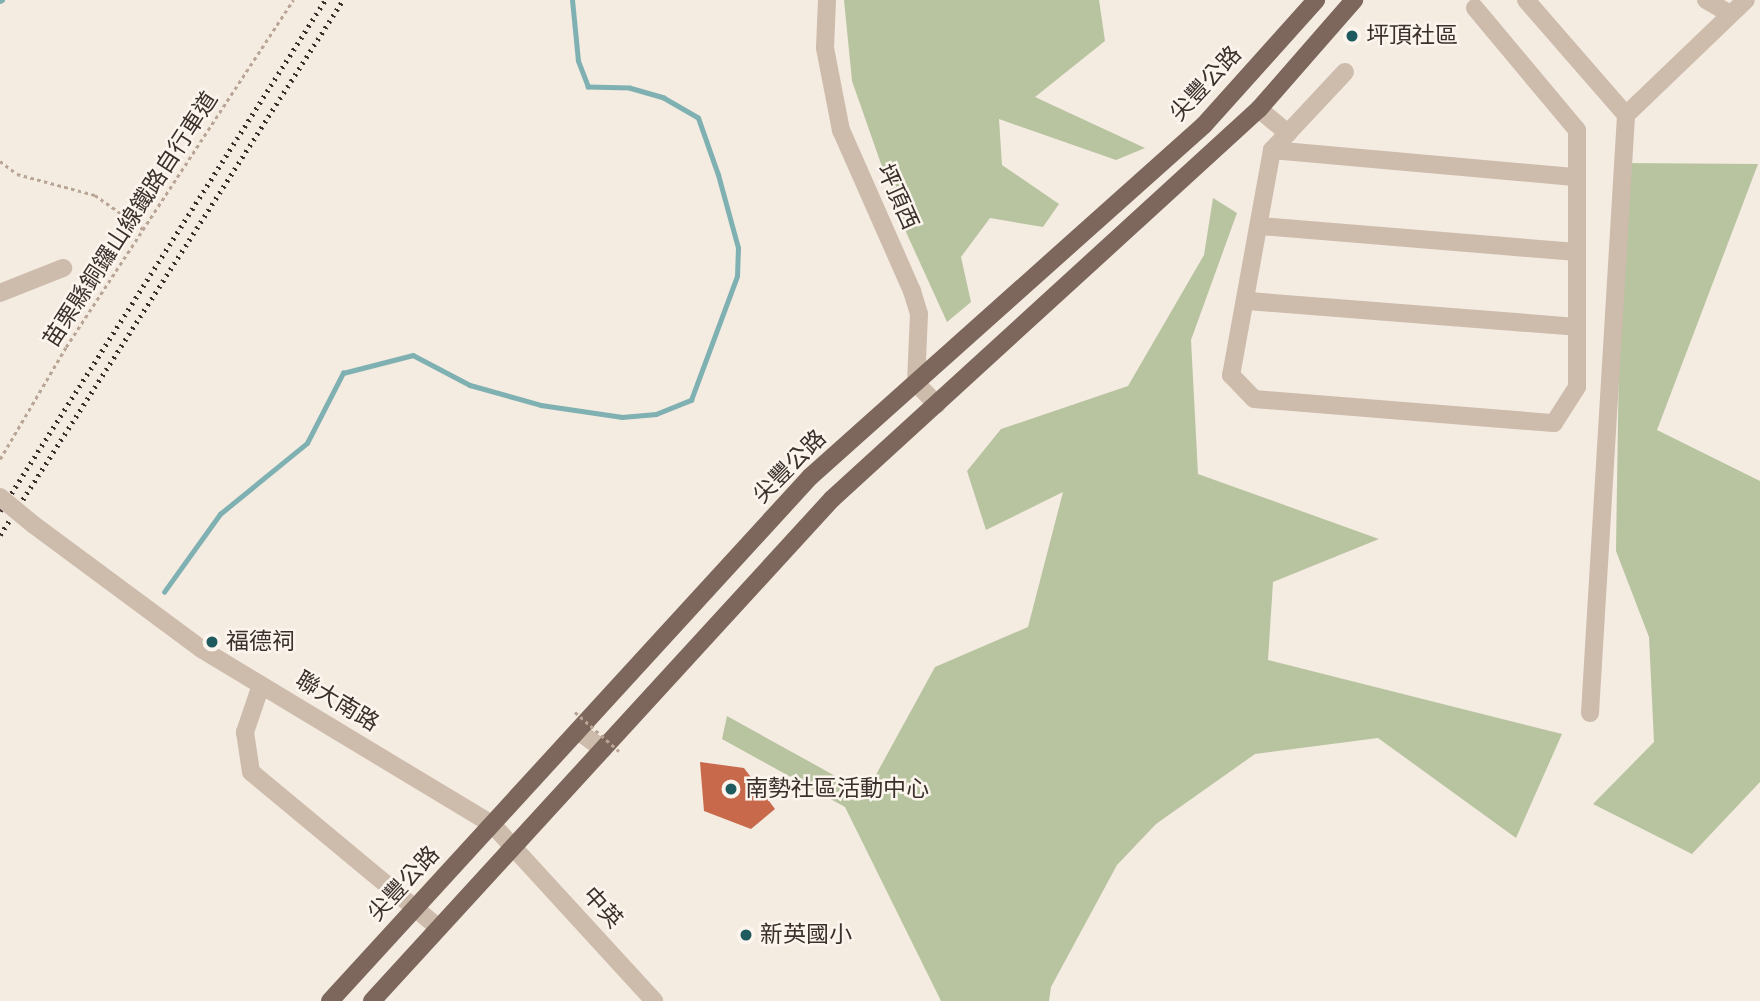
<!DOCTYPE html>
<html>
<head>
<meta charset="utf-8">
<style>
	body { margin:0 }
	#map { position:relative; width:1760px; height:1001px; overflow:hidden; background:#f4ebe1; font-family:"Work Sans","Noto Sans TC",sans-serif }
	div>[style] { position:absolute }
	.green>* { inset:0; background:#b8c4a0 }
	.stream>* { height:4.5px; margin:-2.25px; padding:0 2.25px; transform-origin:2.25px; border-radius:2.25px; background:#7fb0b2 }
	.building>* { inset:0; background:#c8694b }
	.path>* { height:2.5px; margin-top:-1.25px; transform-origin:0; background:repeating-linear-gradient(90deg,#b9a596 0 3.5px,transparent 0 7px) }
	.minor>* { height:18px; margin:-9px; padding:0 9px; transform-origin:9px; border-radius:9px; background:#cdbbac }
	.major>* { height:18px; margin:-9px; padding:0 9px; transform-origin:9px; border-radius:9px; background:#7d675c }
	.rail>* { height:4.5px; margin-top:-2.25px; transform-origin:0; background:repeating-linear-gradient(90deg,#3b302b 0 2px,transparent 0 7px) }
	.path-bridge>* { height:2.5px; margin-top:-1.25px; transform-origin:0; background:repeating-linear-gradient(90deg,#b9a596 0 3.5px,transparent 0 7px) }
	.minor-bridge>* { height:18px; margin:-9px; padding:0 9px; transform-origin:9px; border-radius:9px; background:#cdbbac }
	.dots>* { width:19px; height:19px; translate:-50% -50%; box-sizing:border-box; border:4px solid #fbf5ee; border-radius:50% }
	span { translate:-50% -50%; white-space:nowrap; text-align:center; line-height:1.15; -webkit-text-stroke:5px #fbf5ee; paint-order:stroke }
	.poi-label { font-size:23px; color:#3b302b }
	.left { translate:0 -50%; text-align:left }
	.street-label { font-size:23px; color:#3b302b }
</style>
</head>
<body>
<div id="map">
	<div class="green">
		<div style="clip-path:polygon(844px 0,1099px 0,1105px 41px,1035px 97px,1145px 148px,1116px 160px,999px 119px,1002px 165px,1059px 204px,1043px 227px,990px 218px,961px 257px,971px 302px,947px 322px,901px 221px,852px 81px)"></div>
		<div style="clip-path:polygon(1622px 163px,1758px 164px,1657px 430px,1760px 481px,1760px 782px,1692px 854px,1593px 804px,1654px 742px,1649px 637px,1616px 551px)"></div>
		<div style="clip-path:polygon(1213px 198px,1237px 213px,1191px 340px,1198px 474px,1379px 539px,1273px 582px,1268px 660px,1562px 734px,1516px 838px,1378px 738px,1255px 754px,1156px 824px,1117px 865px,1051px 987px,1049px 1001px,941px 1001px,845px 807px,722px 739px,727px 716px,866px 793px,935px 667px,1028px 627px,1063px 492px,986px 530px,967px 471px,1001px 429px,1128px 386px,1204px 255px)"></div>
	</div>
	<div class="stream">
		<div style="left:0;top:1px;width:2px;rotate:-27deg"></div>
		<div style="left:164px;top:592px;width:96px;rotate:-54.3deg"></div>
		<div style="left:220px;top:514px;width:112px;rotate:-39.2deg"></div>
		<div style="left:307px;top:443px;width:79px;rotate:-62.8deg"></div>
		<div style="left:343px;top:373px;width:72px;rotate:-14.4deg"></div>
		<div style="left:413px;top:355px;width:64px;rotate:27.8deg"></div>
		<div style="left:470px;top:385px;width:74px;rotate:15.7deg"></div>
		<div style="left:541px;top:405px;width:82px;rotate:8.4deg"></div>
		<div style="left:622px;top:417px;width:34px;rotate:-5deg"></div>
		<div style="left:656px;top:414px;width:38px;rotate:-22deg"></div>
		<div style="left:691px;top:400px;width:132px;rotate:-69.6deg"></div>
		<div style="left:737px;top:276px;width:28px;rotate:-88deg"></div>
		<div style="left:738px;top:248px;width:76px;rotate:-105.3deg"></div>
		<div style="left:718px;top:175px;width:60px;rotate:-109.3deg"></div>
		<div style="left:698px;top:118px;width:39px;rotate:-150deg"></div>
		<div style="left:664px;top:98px;width:35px;rotate:-164deg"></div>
		<div style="left:630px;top:88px;width:42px;rotate:-178.6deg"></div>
		<div style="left:588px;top:87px;width:28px;rotate:-111deg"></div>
		<div style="left:578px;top:61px;width:61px;rotate:-95.6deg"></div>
	</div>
	<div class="building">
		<div style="clip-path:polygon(700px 762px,744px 768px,775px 809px,751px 829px,704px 811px)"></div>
	</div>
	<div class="path">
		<div style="left:0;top:161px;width:21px;rotate:37deg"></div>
		<div style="left:17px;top:174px;width:81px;rotate:15.1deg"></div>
		<div style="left:95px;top:195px;width:59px;rotate:35.3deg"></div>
		<div style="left:0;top:459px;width:130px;rotate:-59.5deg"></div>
		<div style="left:66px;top:347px;width:415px;rotate:-56.8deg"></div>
	</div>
	<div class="minor">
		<div style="left:827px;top:0;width:48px;rotate:92.4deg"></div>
		<div style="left:825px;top:48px;width:84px;rotate:79deg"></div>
		<div style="left:841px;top:130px;width:176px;rotate:66.2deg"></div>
		<div style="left:912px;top:291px;width:24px;rotate:73deg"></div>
		<div style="left:919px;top:314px;width:69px;rotate:92.5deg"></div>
		<div style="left:916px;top:383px;width:30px;rotate:46deg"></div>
		<div style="left:1526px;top:0;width:152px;rotate:49deg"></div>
		<div style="left:1706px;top:0;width:24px;rotate:30deg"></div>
		<div style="left:1345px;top:72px;width:107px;rotate:133.1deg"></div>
		<div style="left:1272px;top:150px;width:229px;rotate:100.3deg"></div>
		<div style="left:1231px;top:375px;width:33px;rotate:46deg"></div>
		<div style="left:1254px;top:399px;width:301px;rotate:4.6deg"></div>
		<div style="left:1554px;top:423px;width:43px;rotate:-57.4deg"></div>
		<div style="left:1577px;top:387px;width:257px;rotate:-90deg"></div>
		<div style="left:1577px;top:130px;width:159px;rotate:-129.9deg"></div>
		<div style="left:1259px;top:109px;width:38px;rotate:40deg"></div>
		<div style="left:1626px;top:115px;width:166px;rotate:-43.8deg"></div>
		<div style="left:1272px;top:150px;width:306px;rotate:5.1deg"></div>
		<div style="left:1260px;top:226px;width:318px;rotate:4.7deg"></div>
		<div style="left:0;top:293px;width:68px;rotate:-21.6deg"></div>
		<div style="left:1248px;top:301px;width:330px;rotate:4.5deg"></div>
		<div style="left:34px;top:525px;width:210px;rotate:36.5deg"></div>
		<div style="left:203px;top:650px;width:337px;rotate:31.1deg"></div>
		<div style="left:492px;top:824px;width:240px;rotate:47.5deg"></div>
		<div style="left:261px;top:685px;width:50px;rotate:108.8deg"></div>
		<div style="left:245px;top:732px;width:40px;rotate:81.5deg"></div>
		<div style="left:251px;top:772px;width:244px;rotate:39.7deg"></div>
		<div style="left:1590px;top:713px;width:599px;rotate:-86.55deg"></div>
		<div style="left:578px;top:731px;width:31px;rotate:36deg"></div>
	</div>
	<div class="major">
		<div style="left:330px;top:1001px;width:711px;rotate:-47.51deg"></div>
		<div style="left:810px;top:477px;width:528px;rotate:-41.78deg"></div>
		<div style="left:1204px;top:125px;width:168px;rotate:-48.1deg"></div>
		<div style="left:372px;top:1001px;width:681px;rotate:-47.5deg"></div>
		<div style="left:832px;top:499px;width:578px;rotate:-42.41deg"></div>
		<div style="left:1259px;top:109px;width:145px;rotate:-48.9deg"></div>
	</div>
	<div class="rail">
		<div style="left:0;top:511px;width:606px;rotate:-57.54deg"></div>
		<div style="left:0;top:535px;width:636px;rotate:-57.34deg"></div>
	</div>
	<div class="path-bridge">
		<div style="left:575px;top:712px;width:59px;rotate:41.6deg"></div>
	</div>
	<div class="minor-bridge">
		<div style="left:0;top:497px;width:44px;rotate:39.5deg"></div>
	</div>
	<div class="dots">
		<div style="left:1352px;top:36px;background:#1f5a5e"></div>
		<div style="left:212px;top:642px;background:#1f5a5e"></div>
		<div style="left:731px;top:789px;background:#1f5a5e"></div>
		<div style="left:746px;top:935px;background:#1f5a5e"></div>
	</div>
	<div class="poi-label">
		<span class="left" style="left:1366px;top:36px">坪頂社區</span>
		<span class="left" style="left:226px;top:642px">福德祠</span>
		<span class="left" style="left:745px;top:789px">南勢社區活動中心</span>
		<span class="left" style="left:760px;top:935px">新英國小</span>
	</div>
	<div class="street-label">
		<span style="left:1206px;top:84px;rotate:-47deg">尖豐公路</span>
		<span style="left:897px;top:197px;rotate:66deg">坪頂西</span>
		<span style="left:131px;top:220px;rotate:-57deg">苗栗縣銅鑼山線鐵路自行車道</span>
		<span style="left:790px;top:467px;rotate:-45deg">尖豐公路</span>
		<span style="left:337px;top:702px;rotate:31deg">聯大南路</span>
		<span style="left:404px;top:884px;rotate:-47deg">尖豐公路</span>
		<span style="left:602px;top:908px;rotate:48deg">中英</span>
	</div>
</div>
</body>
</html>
